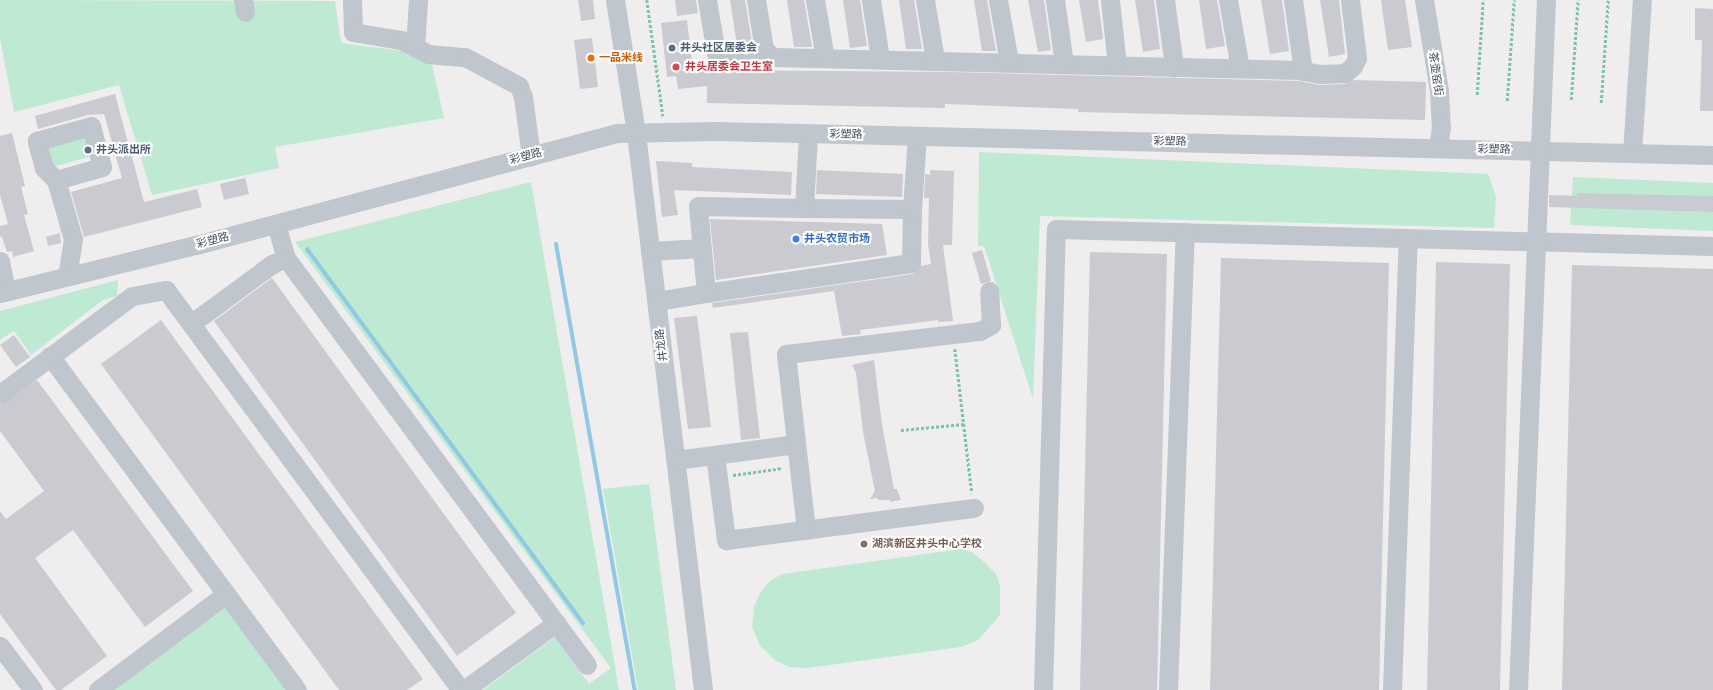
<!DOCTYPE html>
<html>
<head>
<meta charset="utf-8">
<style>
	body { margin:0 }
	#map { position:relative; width:1713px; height:690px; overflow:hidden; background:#efeded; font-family:"Fira Sans","Noto Sans SC",sans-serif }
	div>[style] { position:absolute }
	.green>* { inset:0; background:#beead3 }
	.stream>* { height:4px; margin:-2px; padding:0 2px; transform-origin:2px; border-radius:2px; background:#8fc9e3 }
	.building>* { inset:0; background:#cacbd1 }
	.path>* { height:2.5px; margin-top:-1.25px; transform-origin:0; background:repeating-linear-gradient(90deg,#7ac4a7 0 3px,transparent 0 5px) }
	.minor>* { height:19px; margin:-9.5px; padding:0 9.5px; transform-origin:9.5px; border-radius:9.5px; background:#bfc6ce }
	.dots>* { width:11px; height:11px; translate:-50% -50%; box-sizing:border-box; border:2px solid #fff; border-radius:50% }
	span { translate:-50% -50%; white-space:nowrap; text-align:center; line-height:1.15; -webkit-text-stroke:4px #fff; paint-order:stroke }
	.service-label { font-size:11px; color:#4e5e75; font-weight:700 }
	.left { translate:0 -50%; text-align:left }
	.food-label { font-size:11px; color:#c56008; font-weight:700 }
	.health-label { font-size:11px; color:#be3a42; font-weight:700 }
	.street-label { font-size:11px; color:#474e58 }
	.shop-label { font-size:11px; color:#366cbe; font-weight:700 }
	.education-label { font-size:11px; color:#785e54; font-weight:700 }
</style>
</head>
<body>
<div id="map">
	<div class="green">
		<div style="clip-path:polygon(0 0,335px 1px,341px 43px,402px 51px,432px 65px,444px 118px,275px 147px,279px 168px,152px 195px,119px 85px,14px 112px,0 38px)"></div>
		<div style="clip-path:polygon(88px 130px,95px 155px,53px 167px,46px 142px)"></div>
		<div style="clip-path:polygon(979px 152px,1488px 174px,1496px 197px,1494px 228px,1040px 216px,1033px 399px,984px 246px,978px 246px)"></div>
		<div style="clip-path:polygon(1573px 177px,1713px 183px,1713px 231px,1570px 225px)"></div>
		<div style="clip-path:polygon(531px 182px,619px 690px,483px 690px,555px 637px,589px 684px,611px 668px,295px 242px)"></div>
		<div style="clip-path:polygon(118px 280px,117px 296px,103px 300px,31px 355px,14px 331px,0 340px,0 311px)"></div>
		<div style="clip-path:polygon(649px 484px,676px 690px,638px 690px,603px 489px)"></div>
		<div style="clip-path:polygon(961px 549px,972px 552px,983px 561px,996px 574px,1000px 586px,1000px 615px,978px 640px,961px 647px,808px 668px,789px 667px,775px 660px,760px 646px,752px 627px,754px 607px,761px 591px,771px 580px,783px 574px)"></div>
		<div style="clip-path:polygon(220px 607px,225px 608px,286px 690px,109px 690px)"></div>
	</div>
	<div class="stream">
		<div style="left:556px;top:244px;width:453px;rotate:80deg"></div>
		<div style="left:307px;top:249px;width:465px;rotate:53.6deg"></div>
	</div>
	<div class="building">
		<div style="clip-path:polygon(578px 0,593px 0,595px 19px,581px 21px)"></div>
		<div style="clip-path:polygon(675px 0,696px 0,698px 13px,677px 16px)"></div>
		<div style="clip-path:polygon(730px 0,745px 0,752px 43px,737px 45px)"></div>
		<div style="clip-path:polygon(787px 0,804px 0,812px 47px,794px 47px)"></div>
		<div style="clip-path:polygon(843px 0,860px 0,867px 46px,850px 48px)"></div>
		<div style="clip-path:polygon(899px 0,914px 0,922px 49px,906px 49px)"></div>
		<div style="clip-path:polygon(974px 0,987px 0,996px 51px,982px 51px)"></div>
		<div style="clip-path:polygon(1028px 0,1044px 0,1051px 50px,1038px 52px)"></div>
		<div style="clip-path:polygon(1079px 0,1098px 0,1103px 39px,1086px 42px)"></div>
		<div style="clip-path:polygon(1135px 0,1154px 0,1160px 49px,1143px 52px)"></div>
		<div style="clip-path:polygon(1199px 0,1217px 0,1225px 46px,1206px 49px)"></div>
		<div style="clip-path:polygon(1261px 0,1282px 0,1289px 51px,1270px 54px)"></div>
		<div style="clip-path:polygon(1320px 0,1339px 0,1345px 54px,1329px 57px)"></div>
		<div style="clip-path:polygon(1381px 0,1405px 0,1412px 47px,1388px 50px)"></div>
		<div style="clip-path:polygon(1695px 8px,1713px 9px,1713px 111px,1700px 111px,1702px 40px,1695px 40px)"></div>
		<div style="clip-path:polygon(687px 20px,693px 70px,951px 72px,1298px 81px,1320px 85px,1345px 84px,1354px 80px,1426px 82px,1425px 120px,1078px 112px,1078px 109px,945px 104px,945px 108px,707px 103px,707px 86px,678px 89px,676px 76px,667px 77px,661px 23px)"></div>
		<div style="clip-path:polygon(592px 38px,598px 87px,580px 89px,574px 40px)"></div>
		<div style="clip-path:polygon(115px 94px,144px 202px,197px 189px,202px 207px,84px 237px,71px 192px,122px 178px,104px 114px,88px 115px,38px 129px,35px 116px)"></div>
		<div style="clip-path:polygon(12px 133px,25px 186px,21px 187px,28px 214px,24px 215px,34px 251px,13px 257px,12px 251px,7px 252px,2px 237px,0 237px,0 226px,8px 224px,0 195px,0 136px)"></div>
		<div style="clip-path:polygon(656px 161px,692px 163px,692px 167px,792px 172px,791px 195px,674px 190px,678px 215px,662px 217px)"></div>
		<div style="clip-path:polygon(817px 170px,903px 174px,902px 197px,816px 194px)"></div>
		<div style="clip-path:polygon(930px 170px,954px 171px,952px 245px,943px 245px,953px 321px,938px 322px,938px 320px,860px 330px,861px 334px,842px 336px,834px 291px,713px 308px,712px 303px,913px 274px,921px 266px,931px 264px,928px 244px,929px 198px,924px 198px,925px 174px,930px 175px)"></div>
		<div style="clip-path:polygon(245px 178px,249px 194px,224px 200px,220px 184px)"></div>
		<div style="clip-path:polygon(1577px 193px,1713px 196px,1713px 212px,1549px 207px,1549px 195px,1577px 196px)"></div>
		<div style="clip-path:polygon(710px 219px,882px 224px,887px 255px,716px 280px)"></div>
		<div style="clip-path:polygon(60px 233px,61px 243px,48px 246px,46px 237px)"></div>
		<div style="clip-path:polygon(982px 250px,991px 281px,981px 284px,972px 253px)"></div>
		<div style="clip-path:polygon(1090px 252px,1167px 254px,1157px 690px,1080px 690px)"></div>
		<div style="clip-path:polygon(1221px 258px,1389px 263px,1379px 690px,1210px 690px)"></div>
		<div style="clip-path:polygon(1436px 262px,1510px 264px,1500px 690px,1427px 690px)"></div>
		<div style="clip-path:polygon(1572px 265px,1713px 269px,1713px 690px,1562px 690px)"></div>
		<div style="clip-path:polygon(272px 278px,516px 613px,457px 656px,214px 321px)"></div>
		<div style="clip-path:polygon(697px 316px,711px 427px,688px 429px,674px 318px)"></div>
		<div style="clip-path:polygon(161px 320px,423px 679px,407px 690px,339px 690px,101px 364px)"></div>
		<div style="clip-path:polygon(748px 332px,760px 438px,741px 440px,730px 333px)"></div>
		<div style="clip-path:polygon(14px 335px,30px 357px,16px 367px,0 345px)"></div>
		<div style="clip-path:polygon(874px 360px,882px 425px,894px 489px,897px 489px,901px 500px,890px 502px,890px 500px,878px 500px,877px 498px,870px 499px,875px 491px,863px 432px,856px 373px,852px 365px)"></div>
		<div style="clip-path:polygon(37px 380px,193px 591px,145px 627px,73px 530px,35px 558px,107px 656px,61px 690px,56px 690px,0 614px,0 511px,6px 519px,44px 491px,0 431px,0 405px)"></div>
	</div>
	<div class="path">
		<div style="left:647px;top:0;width:117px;rotate:82.1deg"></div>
		<div style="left:1477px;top:95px;width:95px;rotate:-86.4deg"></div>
		<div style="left:1571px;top:100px;width:100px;rotate:-86deg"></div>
		<div style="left:1507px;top:101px;width:101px;rotate:-86deg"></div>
		<div style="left:1601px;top:103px;width:103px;rotate:-86.1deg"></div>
		<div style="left:955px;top:349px;width:145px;rotate:83.3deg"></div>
		<div style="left:901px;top:430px;width:63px;rotate:-5.4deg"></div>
		<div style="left:733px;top:475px;width:50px;rotate:-8deg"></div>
	</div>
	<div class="minor">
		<div style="left:243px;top:0;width:12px;rotate:81deg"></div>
		<div style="left:352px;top:0;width:32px;rotate:88deg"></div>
		<div style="left:353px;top:32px;width:49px;rotate:9.5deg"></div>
		<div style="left:401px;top:40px;width:30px;rotate:27deg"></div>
		<div style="left:428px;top:54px;width:37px;rotate:5deg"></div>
		<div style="left:465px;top:57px;width:61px;rotate:28.2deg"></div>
		<div style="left:519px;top:86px;width:12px;rotate:70deg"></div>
		<div style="left:523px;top:97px;width:60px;rotate:82.3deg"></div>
		<div style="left:615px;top:0;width:135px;rotate:81deg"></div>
		<div style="left:636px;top:133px;width:561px;rotate:83.14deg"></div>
		<div style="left:707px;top:0;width:54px;rotate:80.4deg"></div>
		<div style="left:716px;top:53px;width:6px;rotate:51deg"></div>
		<div style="left:720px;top:58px;width:47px;rotate:-6.1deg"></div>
		<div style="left:756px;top:0;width:50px;rotate:80.7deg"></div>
		<div style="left:764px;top:49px;width:12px;rotate:42deg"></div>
		<div style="left:773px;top:57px;width:526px;rotate:1.42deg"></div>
		<div style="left:1299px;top:70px;width:21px;rotate:11deg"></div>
		<div style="left:1320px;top:74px;width:25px;rotate:-2deg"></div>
		<div style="left:1345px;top:73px;width:11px;rotate:-41deg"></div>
		<div style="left:1353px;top:66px;width:9px;rotate:-63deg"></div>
		<div style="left:1357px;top:58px;width:58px;rotate:-96.9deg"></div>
		<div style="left:815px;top:0;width:59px;rotate:80.2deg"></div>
		<div style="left:871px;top:0;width:60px;rotate:81.3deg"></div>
		<div style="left:925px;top:0;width:61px;rotate:80.5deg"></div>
		<div style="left:998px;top:0;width:63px;rotate:79.9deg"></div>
		<div style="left:1055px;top:0;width:65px;rotate:82deg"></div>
		<div style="left:1110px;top:0;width:65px;rotate:83.9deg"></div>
		<div style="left:1165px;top:0;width:68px;rotate:82.3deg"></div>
		<div style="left:1228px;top:0;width:69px;rotate:80deg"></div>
		<div style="left:1293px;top:0;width:72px;rotate:82deg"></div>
		<div style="left:1424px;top:0;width:92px;rotate:80.6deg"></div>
		<div style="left:1439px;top:91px;width:36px;rotate:87deg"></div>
		<div style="left:1441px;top:127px;width:21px;rotate:98deg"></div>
		<div style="left:415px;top:47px;width:47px;rotate:-86.3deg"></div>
		<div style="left:1632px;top:153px;width:153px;rotate:-86.3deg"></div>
		<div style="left:56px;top:180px;width:17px;rotate:-135deg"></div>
		<div style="left:44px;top:168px;width:28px;rotate:-105deg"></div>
		<div style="left:37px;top:141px;width:56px;rotate:-15.5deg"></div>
		<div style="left:91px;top:126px;width:42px;rotate:75deg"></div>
		<div style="left:102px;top:167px;width:48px;rotate:164.2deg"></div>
		<div style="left:56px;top:180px;width:61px;rotate:73.9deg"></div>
		<div style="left:73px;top:239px;width:37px;rotate:99deg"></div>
		<div style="left:804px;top:208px;width:108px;rotate:0.5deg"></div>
		<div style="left:912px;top:209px;width:54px;rotate:91.1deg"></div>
		<div style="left:911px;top:263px;width:207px;rotate:171.7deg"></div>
		<div style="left:706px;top:293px;width:87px;rotate:-95.3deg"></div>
		<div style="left:698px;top:206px;width:106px;rotate:1.1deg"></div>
		<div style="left:804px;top:208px;width:74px;rotate:-86.9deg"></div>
		<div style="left:912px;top:209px;width:73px;rotate:-86.1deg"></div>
		<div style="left:276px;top:224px;width:35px;rotate:74deg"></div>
		<div style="left:286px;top:258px;width:506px;rotate:53.51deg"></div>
		<div style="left:650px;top:251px;width:52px;rotate:-3.3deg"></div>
		<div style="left:0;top:261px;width:31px;rotate:79deg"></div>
		<div style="left:0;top:293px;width:202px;rotate:-13.8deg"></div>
		<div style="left:196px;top:245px;width:436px;rotate:-14.9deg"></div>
		<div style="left:617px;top:133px;width:99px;rotate:-1.2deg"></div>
		<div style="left:716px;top:131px;width:997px;rotate:1.38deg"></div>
		<div style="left:657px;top:301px;width:50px;rotate:-9.3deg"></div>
		<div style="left:192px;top:323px;width:99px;rotate:-36.4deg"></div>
		<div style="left:272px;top:264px;width:15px;rotate:-23deg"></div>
		<div style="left:50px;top:356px;width:415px;rotate:53.5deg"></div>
		<div style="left:0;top:394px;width:164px;rotate:-36.6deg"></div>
		<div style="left:132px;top:296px;width:35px;rotate:-10deg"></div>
		<div style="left:166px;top:290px;width:497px;rotate:53.6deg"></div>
		<div style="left:715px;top:455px;width:86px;rotate:82.6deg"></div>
		<div style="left:726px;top:540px;width:250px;rotate:-7.4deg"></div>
		<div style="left:676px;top:460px;width:121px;rotate:-7.6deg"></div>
		<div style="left:806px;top:530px;width:177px;rotate:-96.5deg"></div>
		<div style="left:786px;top:354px;width:195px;rotate:-6.8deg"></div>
		<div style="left:980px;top:331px;width:13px;rotate:-29deg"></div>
		<div style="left:991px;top:325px;width:34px;rotate:-93deg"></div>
		<div style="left:0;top:646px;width:55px;rotate:53.1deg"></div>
		<div style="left:98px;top:690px;width:160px;rotate:-36.9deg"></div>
		<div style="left:464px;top:690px;width:114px;rotate:-36.1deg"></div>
		<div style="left:1043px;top:690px;width:461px;rotate:-88.4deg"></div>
		<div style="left:1056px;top:229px;width:657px;rotate:1.48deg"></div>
		<div style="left:1168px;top:690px;width:458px;rotate:-87.9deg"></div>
		<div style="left:1392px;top:690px;width:452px;rotate:-88deg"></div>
		<div style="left:1518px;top:690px;width:691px;rotate:-87.68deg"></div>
	</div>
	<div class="dots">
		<div style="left:672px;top:48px;background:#5c6f8a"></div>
		<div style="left:591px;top:58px;background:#e8710a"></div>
		<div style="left:676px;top:67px;background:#e0444e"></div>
		<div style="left:88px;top:150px;background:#5c6f8a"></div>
		<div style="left:796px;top:239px;background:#3f7fe0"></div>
		<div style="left:864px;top:544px;background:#8d6e63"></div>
	</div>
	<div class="service-label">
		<span class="left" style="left:680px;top:48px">井头社区居委会</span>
		<span class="left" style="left:96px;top:150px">井头派出所</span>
	</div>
	<div class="food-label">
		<span class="left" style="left:599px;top:58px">一品米线</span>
	</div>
	<div class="health-label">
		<span class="left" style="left:685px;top:67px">井头居委会卫生室</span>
	</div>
	<div class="street-label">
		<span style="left:1435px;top:74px;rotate:82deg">茶壶窑街</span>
		<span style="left:846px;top:135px;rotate:1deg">彩塑路</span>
		<span style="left:1170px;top:142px;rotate:1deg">彩塑路</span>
		<span style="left:1494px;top:150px;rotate:1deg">彩塑路</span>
		<span style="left:526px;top:157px;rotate:-15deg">彩塑路</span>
		<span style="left:213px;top:241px;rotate:-15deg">彩塑路</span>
		<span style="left:662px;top:345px;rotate:-97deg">井龙路</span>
	</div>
	<div class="shop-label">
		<span class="left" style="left:804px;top:239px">井头农贸市场</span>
	</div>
	<div class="education-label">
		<span class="left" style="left:872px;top:544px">湖滨新区井头中心学校</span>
	</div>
</div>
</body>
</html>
